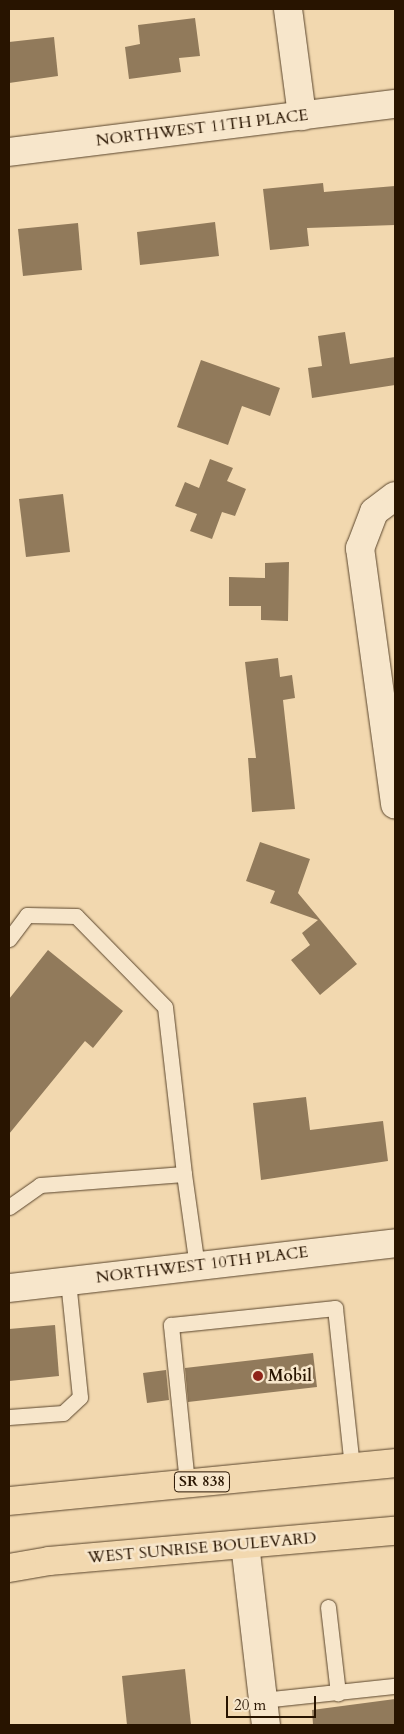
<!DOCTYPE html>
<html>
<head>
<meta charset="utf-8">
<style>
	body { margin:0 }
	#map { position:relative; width:404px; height:1734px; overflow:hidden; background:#f2d8af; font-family:Cardo,serif }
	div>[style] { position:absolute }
	.building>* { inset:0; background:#917a5b }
	.roads { filter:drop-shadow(0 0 1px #5a452c) drop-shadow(0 0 1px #5a452c) }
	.lane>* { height:15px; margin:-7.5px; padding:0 7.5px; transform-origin:7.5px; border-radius:7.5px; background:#f7e6cb }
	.street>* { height:28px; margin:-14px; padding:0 14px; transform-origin:14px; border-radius:14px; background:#f7e6cb }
	.primary>* { height:28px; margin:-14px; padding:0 14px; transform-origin:14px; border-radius:14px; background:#f2d8af }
	.dots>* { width:14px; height:14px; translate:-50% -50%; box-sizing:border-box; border:2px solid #f7e6cb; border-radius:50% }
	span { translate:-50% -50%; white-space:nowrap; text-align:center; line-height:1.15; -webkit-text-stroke:5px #f7e6cb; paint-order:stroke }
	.shield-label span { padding:1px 4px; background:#f7e6cb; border:1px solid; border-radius:4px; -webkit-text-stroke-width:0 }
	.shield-label { font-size:15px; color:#281400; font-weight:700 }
	.street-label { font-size:16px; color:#281400 }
	.poi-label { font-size:16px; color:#281400; font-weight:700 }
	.left { translate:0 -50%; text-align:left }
	.frame { position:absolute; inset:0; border:10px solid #281400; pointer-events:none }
	.scale { position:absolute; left:226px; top:1696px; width:90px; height:22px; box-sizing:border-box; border:2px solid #281400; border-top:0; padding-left:6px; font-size:15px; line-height:18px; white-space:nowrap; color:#281400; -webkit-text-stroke:4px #f7e6cb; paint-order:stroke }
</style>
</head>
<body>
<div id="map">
	<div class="building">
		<div style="clip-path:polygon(195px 18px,200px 56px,179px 58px,181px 72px,129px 79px,125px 47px,140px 44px,138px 25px)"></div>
		<div style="clip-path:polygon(54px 37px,58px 76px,9px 83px,9px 42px)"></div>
		<div style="clip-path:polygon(323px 183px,324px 192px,395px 186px,395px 225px,307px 228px,309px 246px,270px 250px,263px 189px)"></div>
		<div style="clip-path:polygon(215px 222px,219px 256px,140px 265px,137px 232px)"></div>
		<div style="clip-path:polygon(78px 223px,82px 270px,23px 276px,18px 229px)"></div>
		<div style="clip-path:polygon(345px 332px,350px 364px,395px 357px,395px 385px,312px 398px,308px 368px,322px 366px,318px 336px)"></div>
		<div style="clip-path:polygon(201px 360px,280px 388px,270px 416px,242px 406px,228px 445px,177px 427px)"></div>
		<div style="clip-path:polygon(210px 459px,233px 468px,227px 481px,246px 489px,235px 516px,222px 512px,212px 539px,190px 531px,197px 514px,175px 506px,185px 482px,199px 488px)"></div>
		<div style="clip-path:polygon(63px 494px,70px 552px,26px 557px,19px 499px)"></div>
		<div style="clip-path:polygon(289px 562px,288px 621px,261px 620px,261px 606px,229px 606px,229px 577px,265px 578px,265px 563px)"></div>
		<div style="clip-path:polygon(278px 658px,280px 677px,292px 675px,295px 698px,283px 700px,295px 809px,252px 812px,248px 758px,256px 758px,245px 662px)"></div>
		<div style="clip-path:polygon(260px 842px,310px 859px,298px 893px,357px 964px,320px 995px,291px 960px,310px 945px,302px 933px,318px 920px,270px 903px,275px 891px,246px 881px)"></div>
		<div style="clip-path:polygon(48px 950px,123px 1011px,93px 1048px,85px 1041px,9px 1134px,9px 999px)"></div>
		<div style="clip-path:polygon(306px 1097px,310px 1130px,383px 1121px,388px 1161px,261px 1180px,253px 1103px)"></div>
		<div style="clip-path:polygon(55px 1325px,59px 1376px,9px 1381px,9px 1329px)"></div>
		<div style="clip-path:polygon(313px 1353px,317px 1387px,188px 1402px,185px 1368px)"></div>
		<div style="clip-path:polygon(166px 1370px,169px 1400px,147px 1403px,143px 1373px)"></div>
		<div style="clip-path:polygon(185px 1669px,191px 1725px,127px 1725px,122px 1676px)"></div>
		<div style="clip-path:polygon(395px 1699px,395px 1725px,313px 1725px,312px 1710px)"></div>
	</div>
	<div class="roads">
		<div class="lane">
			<div style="left:9px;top:939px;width:30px;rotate:-53deg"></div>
			<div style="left:27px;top:915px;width:49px;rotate:1.2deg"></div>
			<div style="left:76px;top:916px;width:127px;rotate:45.6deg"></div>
			<div style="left:165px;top:1007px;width:168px;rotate:83.5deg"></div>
			<div style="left:9px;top:1207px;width:38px;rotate:-35deg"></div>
			<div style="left:40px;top:1185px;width:144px;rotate:-4.4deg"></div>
			<div style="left:184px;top:1174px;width:93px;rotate:82deg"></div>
			<div style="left:9px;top:1417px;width:54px;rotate:-4.2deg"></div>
			<div style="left:63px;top:1413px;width:23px;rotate:-43deg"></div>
			<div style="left:80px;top:1397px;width:117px;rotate:-95.9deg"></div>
			<div style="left:187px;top:1483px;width:159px;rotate:-95.8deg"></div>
			<div style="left:171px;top:1325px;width:165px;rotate:-5.9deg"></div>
			<div style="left:335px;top:1308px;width:160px;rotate:83.9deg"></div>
			<div style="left:328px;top:1607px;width:87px;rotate:83.4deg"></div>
			<div style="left:263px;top:1700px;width:133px;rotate:-6.1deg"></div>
		</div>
		<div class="street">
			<div style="left:288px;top:9px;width:108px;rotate:82.5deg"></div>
			<div style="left:9px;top:152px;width:389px;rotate:-7.1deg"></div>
			<div style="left:395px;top:496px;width:26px;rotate:143deg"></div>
			<div style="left:374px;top:512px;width:39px;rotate:111deg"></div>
			<div style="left:360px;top:548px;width:259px;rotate:82.2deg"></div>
			<div style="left:9px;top:1288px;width:389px;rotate:-6.6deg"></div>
			<div style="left:245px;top:1544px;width:182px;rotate:83.4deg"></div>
		</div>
		<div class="primary">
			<div style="left:9px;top:1501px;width:388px;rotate:-5.6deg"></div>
			<div style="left:9px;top:1568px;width:41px;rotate:-9.9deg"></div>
			<div style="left:49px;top:1561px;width:347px;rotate:-5deg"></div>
		</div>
	</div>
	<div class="dots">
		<div style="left:258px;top:1376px;background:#8f2418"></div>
	</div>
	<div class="shield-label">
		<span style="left:202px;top:1482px">SR 838</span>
	</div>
	<div class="street-label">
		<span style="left:202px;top:128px;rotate:-7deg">NORTHWEST 11TH PLACE</span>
		<span style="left:202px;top:1265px;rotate:-7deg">NORTHWEST 10TH PLACE</span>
		<span style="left:202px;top:1548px;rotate:-5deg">WEST SUNRISE BOULEVARD</span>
	</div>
	<div class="poi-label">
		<span class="left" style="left:268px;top:1376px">Mobil</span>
	</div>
	<div class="frame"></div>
	<div class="scale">20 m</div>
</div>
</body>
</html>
